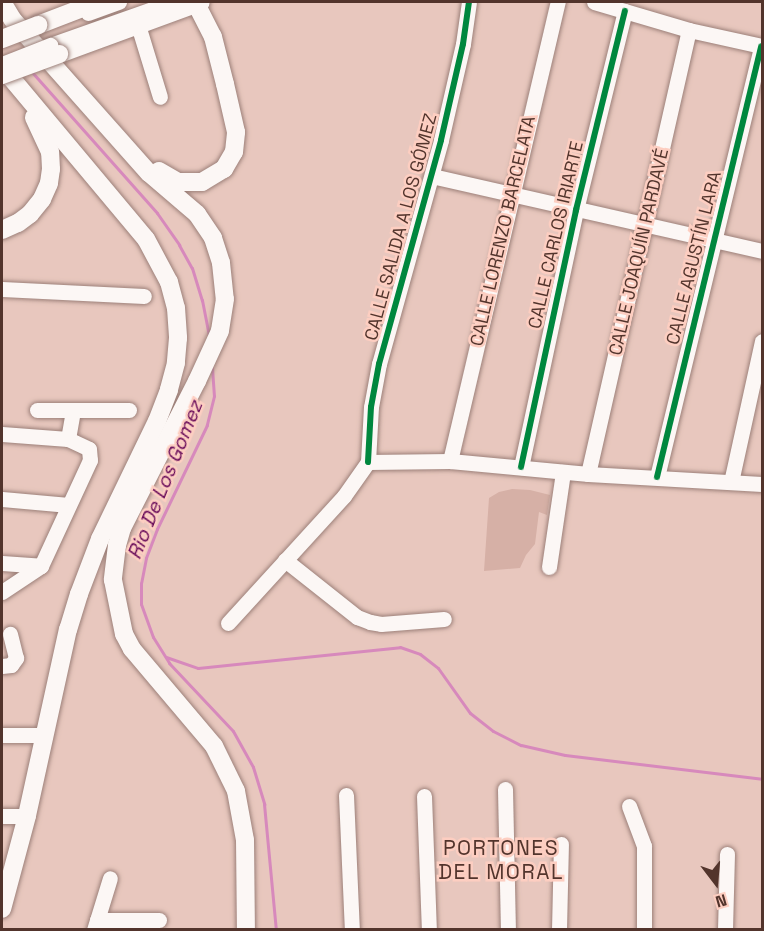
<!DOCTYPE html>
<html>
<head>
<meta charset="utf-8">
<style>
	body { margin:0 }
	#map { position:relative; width:764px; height:931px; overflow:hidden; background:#e8c7be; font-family:"Space Grotesk",sans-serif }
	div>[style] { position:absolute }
	.stream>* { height:3px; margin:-1.5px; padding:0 1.5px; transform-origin:1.5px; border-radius:1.5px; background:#d789bc }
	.building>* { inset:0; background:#d6b0a6 }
	.roads { filter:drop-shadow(0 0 2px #9c8079) drop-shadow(0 0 2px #9c8079) }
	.minor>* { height:15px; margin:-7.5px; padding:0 7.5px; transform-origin:7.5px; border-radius:7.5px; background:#fcf7f5 }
	.major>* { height:18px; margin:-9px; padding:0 9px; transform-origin:9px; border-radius:9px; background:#fcf7f5 }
	.bridges { filter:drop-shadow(0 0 2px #9c8079) drop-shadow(0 0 2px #9c8079) }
	.minor-bridge>* { height:15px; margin:-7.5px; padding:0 7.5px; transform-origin:7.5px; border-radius:7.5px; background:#fcf7f5 }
	.major-bridge>* { height:18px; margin:-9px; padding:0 9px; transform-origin:9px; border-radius:9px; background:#fcf7f5 }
	.cycleway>* { height:6px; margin:-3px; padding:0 3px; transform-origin:3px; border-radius:3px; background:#00873e }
	span { translate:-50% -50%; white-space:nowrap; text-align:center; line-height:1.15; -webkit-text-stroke:5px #fdcec1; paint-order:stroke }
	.street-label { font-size:18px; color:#52342c }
	.water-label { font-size:20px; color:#670958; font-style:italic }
	.quarter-label { font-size:21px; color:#52342c; letter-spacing:1.5px }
	.frame { position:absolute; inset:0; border:3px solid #52342c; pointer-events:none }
	.north { position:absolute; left:686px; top:853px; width:60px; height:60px; -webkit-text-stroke:4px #fdcec1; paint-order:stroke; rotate:164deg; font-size:16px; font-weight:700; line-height:24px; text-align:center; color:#52342c }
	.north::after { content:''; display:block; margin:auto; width:21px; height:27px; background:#52342c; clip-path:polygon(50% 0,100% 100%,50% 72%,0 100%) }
</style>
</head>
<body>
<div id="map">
	<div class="stream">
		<div style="left:31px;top:71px;width:190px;rotate:48.4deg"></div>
		<div style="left:157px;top:213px;width:39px;rotate:55deg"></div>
		<div style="left:179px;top:245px;width:26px;rotate:61deg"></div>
		<div style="left:192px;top:268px;width:34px;rotate:73deg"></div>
		<div style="left:202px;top:300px;width:38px;rotate:79deg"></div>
		<div style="left:212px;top:368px;width:28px;rotate:86deg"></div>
		<div style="left:214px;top:396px;width:30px;rotate:104deg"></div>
		<div style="left:207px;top:425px;width:115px;rotate:115.7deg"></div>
		<div style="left:157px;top:529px;width:31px;rotate:111deg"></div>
		<div style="left:146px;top:558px;width:25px;rotate:101deg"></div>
		<div style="left:141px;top:583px;width:21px;rotate:90deg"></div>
		<div style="left:141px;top:604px;width:35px;rotate:70deg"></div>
		<div style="left:153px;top:637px;width:31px;rotate:58deg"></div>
		<div style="left:169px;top:663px;width:93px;rotate:46.7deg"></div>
		<div style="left:233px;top:731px;width:41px;rotate:60.9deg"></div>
		<div style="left:253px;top:767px;width:39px;rotate:73deg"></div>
		<div style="left:264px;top:804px;width:127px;rotate:84.6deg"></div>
		<div style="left:166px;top:657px;width:34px;rotate:19deg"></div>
		<div style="left:198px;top:668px;width:203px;rotate:-5.9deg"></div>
		<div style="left:400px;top:647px;width:21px;rotate:19deg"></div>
		<div style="left:420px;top:654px;width:23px;rotate:38deg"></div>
		<div style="left:438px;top:668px;width:55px;rotate:54.6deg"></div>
		<div style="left:470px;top:713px;width:29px;rotate:38deg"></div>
		<div style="left:493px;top:731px;width:31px;rotate:27deg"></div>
		<div style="left:521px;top:745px;width:45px;rotate:12.8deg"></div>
		<div style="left:565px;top:755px;width:198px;rotate:6.9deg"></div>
	</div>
	<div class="building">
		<div style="clip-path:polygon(512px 489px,530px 490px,550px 495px,547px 515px,539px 512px,535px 544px,526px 555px,520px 568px,484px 571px,489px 498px,499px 492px)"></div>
	</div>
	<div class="roads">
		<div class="minor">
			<div style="left:594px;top:2px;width:99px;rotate:16.4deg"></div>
			<div style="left:689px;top:30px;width:75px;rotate:12.4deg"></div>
			<div style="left:88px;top:13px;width:33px;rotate:-20deg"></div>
			<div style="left:138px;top:25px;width:75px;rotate:73deg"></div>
			<div style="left:50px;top:45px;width:129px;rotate:-19.4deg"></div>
			<div style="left:432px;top:176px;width:338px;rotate:12.8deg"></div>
			<div style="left:2px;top:289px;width:142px;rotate:2.8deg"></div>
			<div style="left:37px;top:410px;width:92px"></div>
			<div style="left:2px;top:434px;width:66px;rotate:4.3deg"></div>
			<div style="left:68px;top:439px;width:23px;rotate:25deg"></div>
			<div style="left:89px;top:449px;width:11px;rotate:85deg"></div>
			<div style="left:90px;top:460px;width:117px;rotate:114.8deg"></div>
			<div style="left:41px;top:566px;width:47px;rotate:146.3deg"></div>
			<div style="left:68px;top:439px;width:29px;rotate:-80deg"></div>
			<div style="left:450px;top:461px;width:472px;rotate:-76.8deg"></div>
			<div style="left:368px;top:462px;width:55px;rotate:-86.9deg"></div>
			<div style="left:371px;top:407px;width:44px;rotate:-79.5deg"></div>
			<div style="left:379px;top:364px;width:232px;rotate:-74.5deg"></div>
			<div style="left:441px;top:140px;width:98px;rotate:-77.1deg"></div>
			<div style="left:463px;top:44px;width:42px;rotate:-81.9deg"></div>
			<div style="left:368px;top:462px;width:82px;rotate:-0.7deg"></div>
			<div style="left:450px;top:461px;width:139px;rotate:5.4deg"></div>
			<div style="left:588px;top:474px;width:174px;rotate:3.3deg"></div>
			<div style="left:521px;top:467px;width:263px;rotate:-77.9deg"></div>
			<div style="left:576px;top:210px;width:205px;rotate:-76.2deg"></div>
			<div style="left:588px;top:474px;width:455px;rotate:-77.2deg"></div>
			<div style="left:657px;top:477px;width:443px;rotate:-76.4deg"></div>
			<div style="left:731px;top:482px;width:144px;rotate:-77.6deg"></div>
			<div style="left:2px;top:499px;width:67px;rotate:5.1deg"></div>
			<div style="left:285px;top:560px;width:92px;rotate:38.4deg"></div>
			<div style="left:357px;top:617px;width:14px;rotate:21deg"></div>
			<div style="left:370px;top:622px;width:11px;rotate:10deg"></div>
			<div style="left:381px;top:624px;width:63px;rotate:-4.5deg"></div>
			<div style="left:2px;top:563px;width:39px;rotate:4deg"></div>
			<div style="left:549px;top:567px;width:96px;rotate:-81.6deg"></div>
			<div style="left:228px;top:623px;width:172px;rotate:-47.6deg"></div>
			<div style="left:344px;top:496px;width:42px;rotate:-54.8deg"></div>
			<div style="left:2px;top:666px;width:9px;rotate:-6deg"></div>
			<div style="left:11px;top:665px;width:9px;rotate:-54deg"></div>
			<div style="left:16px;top:658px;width:25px;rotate:-104deg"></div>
			<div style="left:2px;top:735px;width:43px"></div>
			<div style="left:505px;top:789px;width:141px;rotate:88.8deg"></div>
			<div style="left:346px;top:795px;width:135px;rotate:87.5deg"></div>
			<div style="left:424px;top:796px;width:134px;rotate:87.9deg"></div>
			<div style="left:629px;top:806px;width:43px;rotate:69.4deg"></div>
			<div style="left:644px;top:846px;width:84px;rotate:90deg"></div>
			<div style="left:2px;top:816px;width:25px"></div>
			<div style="left:97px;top:920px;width:62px"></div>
			<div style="left:94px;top:930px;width:54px;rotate:-72.9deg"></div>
			<div style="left:559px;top:930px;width:86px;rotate:-88.7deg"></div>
			<div style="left:725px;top:930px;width:76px;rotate:-88.5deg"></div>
		</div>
		<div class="major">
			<div style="left:2px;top:2px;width:21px;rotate:59deg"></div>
			<div style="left:13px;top:20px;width:205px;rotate:48.4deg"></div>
			<div style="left:149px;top:173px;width:63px;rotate:40.5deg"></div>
			<div style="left:197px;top:214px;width:29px;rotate:56deg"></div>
			<div style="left:213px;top:238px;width:26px;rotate:72deg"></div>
			<div style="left:221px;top:263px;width:36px;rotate:84deg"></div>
			<div style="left:225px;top:299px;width:32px;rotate:99deg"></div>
			<div style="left:220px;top:331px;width:55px;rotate:114.7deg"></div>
			<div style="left:197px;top:381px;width:165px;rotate:117deg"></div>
			<div style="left:122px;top:528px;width:18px;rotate:106deg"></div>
			<div style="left:117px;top:545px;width:35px;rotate:97deg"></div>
			<div style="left:113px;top:580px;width:55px;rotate:78.5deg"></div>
			<div style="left:124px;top:634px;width:17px;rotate:62deg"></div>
			<div style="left:132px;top:649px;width:127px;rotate:49.8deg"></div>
			<div style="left:214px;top:746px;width:50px;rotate:63.9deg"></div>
			<div style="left:236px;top:791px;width:50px;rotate:79.6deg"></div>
			<div style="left:245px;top:840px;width:90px;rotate:89.4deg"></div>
			<div style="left:38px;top:25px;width:64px;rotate:-21deg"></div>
			<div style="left:59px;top:54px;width:151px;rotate:-20.1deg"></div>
			<div style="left:2px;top:67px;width:224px;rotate:50.1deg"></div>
			<div style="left:146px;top:239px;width:49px;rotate:61.9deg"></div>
			<div style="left:169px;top:282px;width:27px;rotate:75deg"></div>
			<div style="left:176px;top:308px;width:30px;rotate:86deg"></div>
			<div style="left:178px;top:338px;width:25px;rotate:95deg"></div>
			<div style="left:176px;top:363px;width:28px;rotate:105deg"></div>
			<div style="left:169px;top:390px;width:33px;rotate:111deg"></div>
			<div style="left:157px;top:421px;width:131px;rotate:115.8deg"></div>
			<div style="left:100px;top:539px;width:59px;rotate:110.9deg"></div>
			<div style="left:79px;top:594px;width:37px;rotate:107deg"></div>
			<div style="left:68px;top:629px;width:191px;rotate:102.4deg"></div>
			<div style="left:27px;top:816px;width:96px;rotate:105deg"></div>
			<div style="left:159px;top:171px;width:22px;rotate:30deg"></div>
			<div style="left:178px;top:182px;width:24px"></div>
			<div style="left:202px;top:182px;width:26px;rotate:-31deg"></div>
			<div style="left:224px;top:169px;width:20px;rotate:-60deg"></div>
			<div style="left:234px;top:152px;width:20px;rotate:-84deg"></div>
			<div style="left:236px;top:132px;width:49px;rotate:-102.9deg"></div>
			<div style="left:225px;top:84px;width:49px;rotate:-104.3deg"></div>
			<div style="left:213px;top:37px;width:38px;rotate:-117deg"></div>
			<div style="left:2px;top:230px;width:17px;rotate:-24deg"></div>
			<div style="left:18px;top:223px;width:15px;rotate:-37deg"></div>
			<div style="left:30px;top:214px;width:19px;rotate:-51deg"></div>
			<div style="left:42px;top:199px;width:17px;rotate:-66deg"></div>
			<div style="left:49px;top:183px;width:14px;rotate:-82deg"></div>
			<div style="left:51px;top:169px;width:17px;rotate:-93deg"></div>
			<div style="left:50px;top:152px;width:38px;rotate:-115deg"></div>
		</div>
	</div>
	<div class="bridges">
		<div class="minor-bridge">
			<div style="left:2px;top:64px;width:52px;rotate:-21.6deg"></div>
		</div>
		<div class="major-bridge">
			<div style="left:2px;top:39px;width:39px;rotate:-21deg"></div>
			<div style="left:2px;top:75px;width:61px;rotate:-20.2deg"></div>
		</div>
	</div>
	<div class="cycleway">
		<div style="left:368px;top:462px;width:55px;rotate:-86.9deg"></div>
		<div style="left:371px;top:407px;width:44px;rotate:-79.5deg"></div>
		<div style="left:379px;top:364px;width:232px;rotate:-74.5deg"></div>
		<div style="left:441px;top:140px;width:98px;rotate:-77.1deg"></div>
		<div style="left:463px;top:44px;width:42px;rotate:-81.9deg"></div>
		<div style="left:521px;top:467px;width:263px;rotate:-77.9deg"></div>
		<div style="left:576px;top:210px;width:205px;rotate:-76.2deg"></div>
		<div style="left:657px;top:477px;width:443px;rotate:-76.4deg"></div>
	</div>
	<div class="street-label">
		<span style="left:401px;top:227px;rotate:-75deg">CALLE SALIDA A LOS GÓMEZ</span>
		<span style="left:503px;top:231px;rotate:-77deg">CALLE LORENZO BARCELATA</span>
		<span style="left:556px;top:235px;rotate:-77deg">CALLE CARLOS IRIARTE</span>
		<span style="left:639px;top:252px;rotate:-77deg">CALLE JOAQUÍN PARDAVÉ</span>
		<span style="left:694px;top:258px;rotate:-76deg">CALLE AGUSTÍN LARA</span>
	</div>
	<div class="water-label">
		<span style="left:165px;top:480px;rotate:-68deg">Rio De Los Gomez</span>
	</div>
	<div class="quarter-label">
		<span style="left:501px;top:860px">PORTONES<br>DEL MORAL</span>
	</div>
	<div class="frame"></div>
	<div class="north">N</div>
</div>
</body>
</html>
